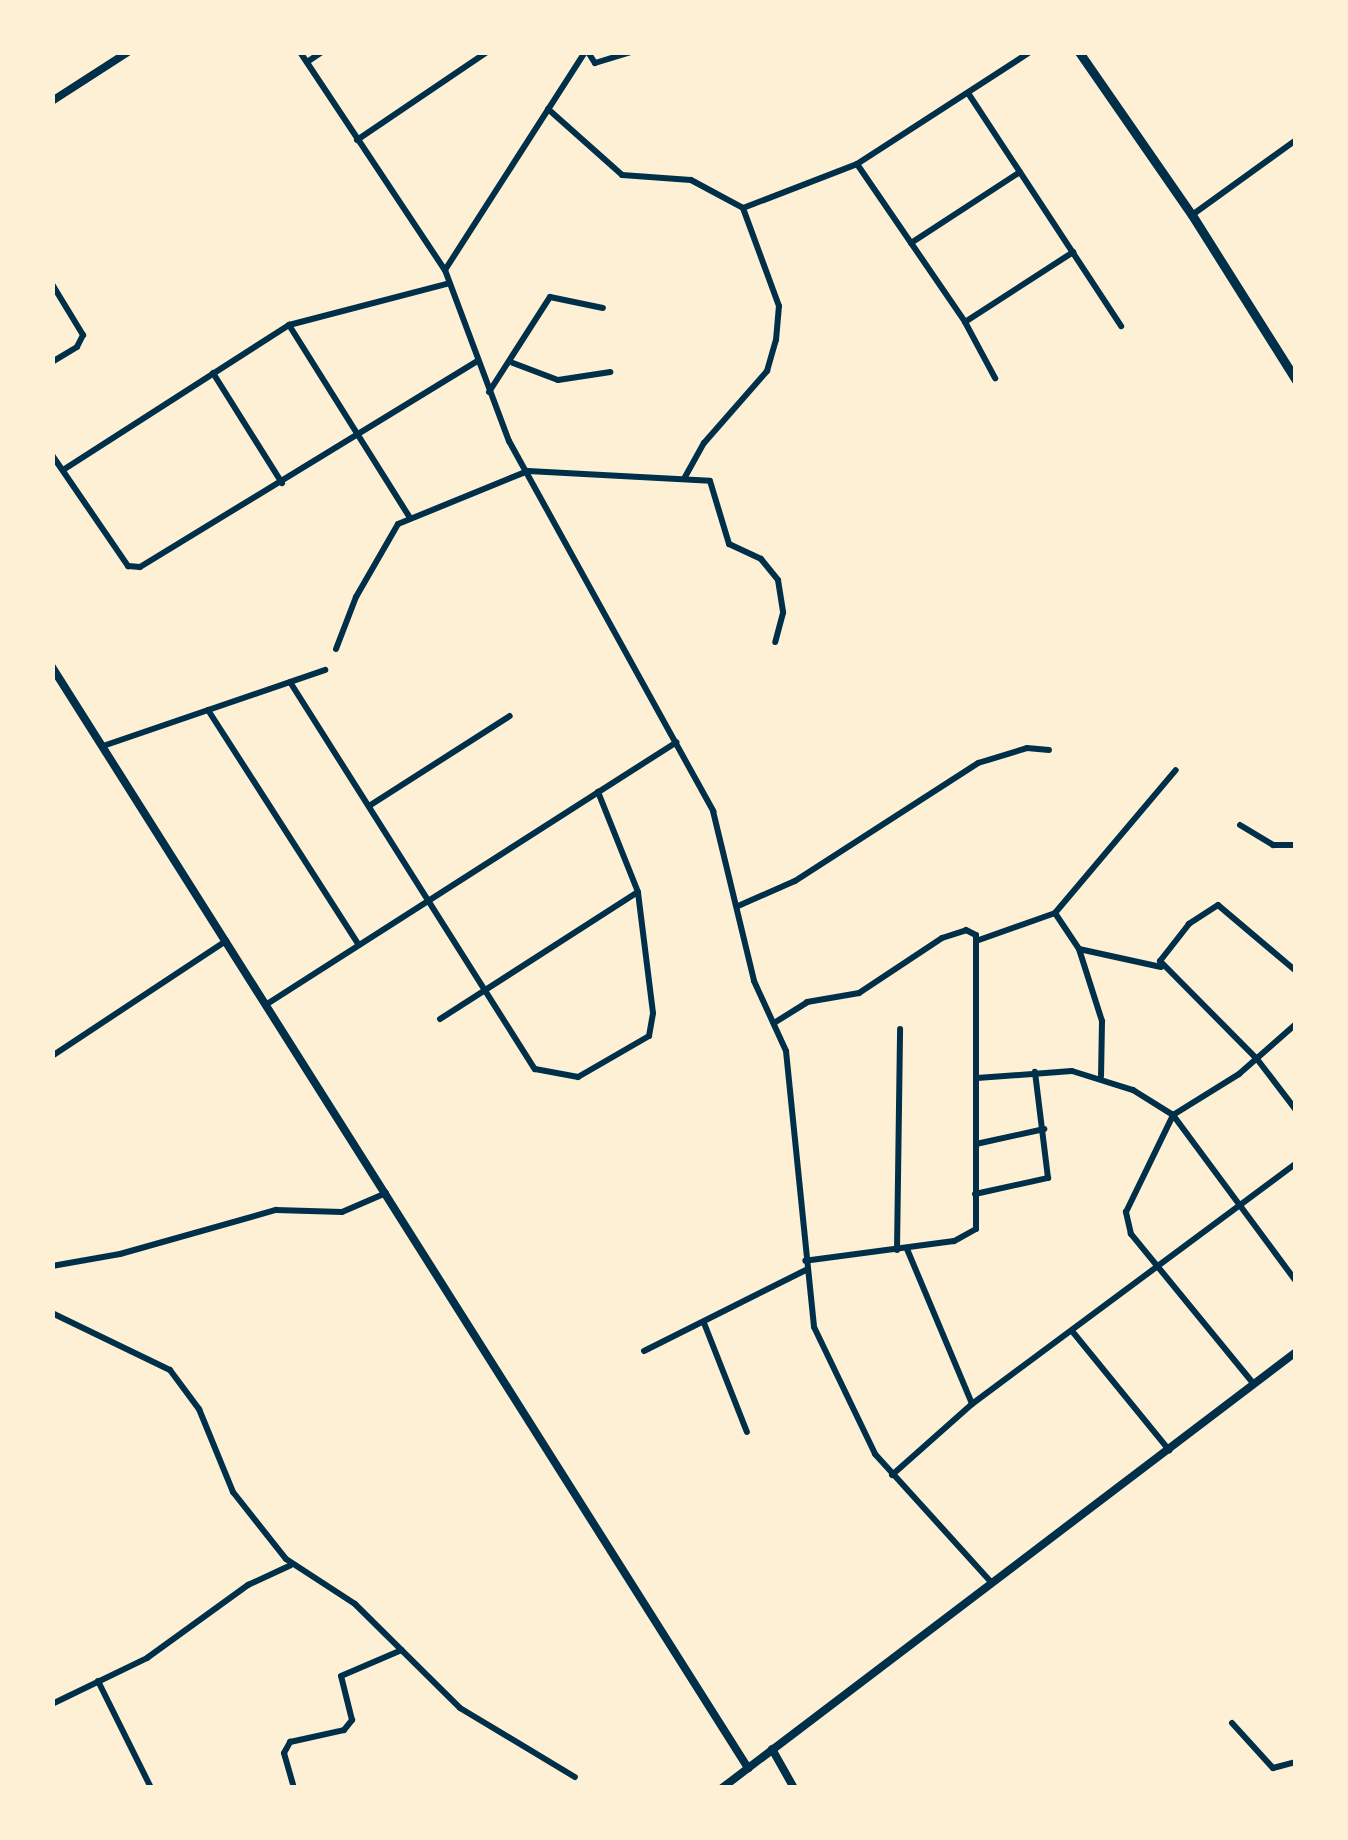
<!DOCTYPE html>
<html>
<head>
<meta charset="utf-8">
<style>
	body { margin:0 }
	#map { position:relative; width:1348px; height:1840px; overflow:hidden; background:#fdf0d5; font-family:Barlow,sans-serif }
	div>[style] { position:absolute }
	.minor>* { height:6px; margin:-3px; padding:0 3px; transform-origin:3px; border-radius:3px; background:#003049 }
	.tertiary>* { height:8px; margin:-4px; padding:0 4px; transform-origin:4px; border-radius:4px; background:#003049 }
	.secondary>* { height:9px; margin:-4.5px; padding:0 4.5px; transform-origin:4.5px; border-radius:4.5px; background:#003049 }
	span { translate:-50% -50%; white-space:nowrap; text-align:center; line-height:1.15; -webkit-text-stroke:10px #fdf0d5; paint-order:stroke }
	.frame { position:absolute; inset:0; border:55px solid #fdf0d5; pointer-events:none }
</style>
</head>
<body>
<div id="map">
	<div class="minor">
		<div style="left:300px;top:52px;width:262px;rotate:56.4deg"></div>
		<div style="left:445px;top:270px;width:183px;rotate:69.5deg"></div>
		<div style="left:509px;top:441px;width:423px;rotate:61.1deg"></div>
		<div style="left:713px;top:811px;width:175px;rotate:76.4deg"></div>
		<div style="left:754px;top:981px;width:77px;rotate:65.4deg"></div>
		<div style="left:786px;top:1051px;width:277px;rotate:84.2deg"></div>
		<div style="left:814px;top:1327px;width:141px;rotate:64.3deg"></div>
		<div style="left:875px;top:1454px;width:174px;rotate:47.8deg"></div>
		<div style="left:588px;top:52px;width:13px;rotate:58deg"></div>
		<div style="left:595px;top:63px;width:38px;rotate:-17deg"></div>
		<div style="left:307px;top:62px;width:18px;rotate:-34deg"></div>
		<div style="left:968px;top:93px;width:279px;rotate:56.7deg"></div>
		<div style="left:548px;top:109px;width:99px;rotate:41.7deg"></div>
		<div style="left:622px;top:175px;width:69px;rotate:4.1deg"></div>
		<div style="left:691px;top:180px;width:59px;rotate:28.3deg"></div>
		<div style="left:743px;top:208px;width:122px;rotate:-21.1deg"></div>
		<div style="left:857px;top:164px;width:206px;rotate:-32.9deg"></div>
		<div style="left:357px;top:140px;width:157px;rotate:-34.1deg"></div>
		<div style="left:857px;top:164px;width:191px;rotate:55.6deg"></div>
		<div style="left:965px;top:322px;width:64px;rotate:61.8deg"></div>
		<div style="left:1192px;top:215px;width:128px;rotate:-35.8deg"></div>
		<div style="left:911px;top:243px;width:130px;rotate:-33.1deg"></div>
		<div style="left:445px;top:270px;width:259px;rotate:-57.3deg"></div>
		<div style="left:52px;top:284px;width:60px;rotate:58.7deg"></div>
		<div style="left:83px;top:335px;width:13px;rotate:117deg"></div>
		<div style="left:77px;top:347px;width:29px;rotate:149deg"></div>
		<div style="left:965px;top:322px;width:129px;rotate:-32.9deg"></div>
		<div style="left:289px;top:325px;width:226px;rotate:57.9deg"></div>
		<div style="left:513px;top:363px;width:48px;rotate:20.7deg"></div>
		<div style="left:558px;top:380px;width:53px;rotate:-8.7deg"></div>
		<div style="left:213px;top:373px;width:130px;rotate:57.9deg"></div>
		<div style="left:489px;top:392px;width:113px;rotate:-57.3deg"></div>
		<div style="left:550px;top:297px;width:54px;rotate:11.7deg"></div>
		<div style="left:52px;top:455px;width:135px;rotate:55.6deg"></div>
		<div style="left:128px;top:566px;width:12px;rotate:5deg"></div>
		<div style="left:140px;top:567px;width:396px;rotate:-31.4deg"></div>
		<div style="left:63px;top:470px;width:269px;rotate:-32.7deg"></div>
		<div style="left:289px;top:325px;width:166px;rotate:-14.6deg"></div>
		<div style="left:685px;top:477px;width:39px;rotate:-61deg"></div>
		<div style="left:704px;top:443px;width:96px;rotate:-48.8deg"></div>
		<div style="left:767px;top:371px;width:32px;rotate:-74deg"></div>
		<div style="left:776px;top:340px;width:34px;rotate:-85deg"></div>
		<div style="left:779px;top:306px;width:104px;rotate:-110.2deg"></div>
		<div style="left:336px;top:649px;width:56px;rotate:-69deg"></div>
		<div style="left:356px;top:597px;width:84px;rotate:-60.1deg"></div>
		<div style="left:398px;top:524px;width:140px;rotate:-22.2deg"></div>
		<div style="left:528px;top:471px;width:182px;rotate:3.1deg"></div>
		<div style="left:710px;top:481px;width:66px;rotate:73.2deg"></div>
		<div style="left:729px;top:544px;width:35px;rotate:25deg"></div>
		<div style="left:761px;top:559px;width:27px;rotate:51deg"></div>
		<div style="left:778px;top:580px;width:33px;rotate:81deg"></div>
		<div style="left:783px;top:613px;width:30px;rotate:105deg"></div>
		<div style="left:290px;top:682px;width:458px;rotate:57.7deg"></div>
		<div style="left:535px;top:1069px;width:44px;rotate:10.5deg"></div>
		<div style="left:578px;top:1077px;width:82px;rotate:-30deg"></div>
		<div style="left:649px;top:1036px;width:23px;rotate:-80deg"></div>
		<div style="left:653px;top:1013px;width:122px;rotate:-97.1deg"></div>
		<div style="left:638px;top:892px;width:108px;rotate:-111.8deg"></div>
		<div style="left:208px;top:710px;width:279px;rotate:57.3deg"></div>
		<div style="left:103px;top:746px;width:235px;rotate:-18.9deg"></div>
		<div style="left:369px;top:806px;width:167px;rotate:-32.6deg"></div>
		<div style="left:1240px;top:825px;width:39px;rotate:31deg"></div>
		<div style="left:1273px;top:845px;width:23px"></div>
		<div style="left:738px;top:906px;width:62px;rotate:-23.7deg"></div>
		<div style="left:795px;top:881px;width:218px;rotate:-32.8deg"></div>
		<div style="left:978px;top:763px;width:51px;rotate:-17deg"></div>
		<div style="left:1027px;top:748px;width:22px;rotate:5deg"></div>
		<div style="left:1055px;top:913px;width:43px;rotate:56.3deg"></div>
		<div style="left:1079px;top:949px;width:76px;rotate:72.3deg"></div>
		<div style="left:1102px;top:1021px;width:55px;rotate:91deg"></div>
		<div style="left:976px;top:941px;width:84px;rotate:-19.5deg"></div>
		<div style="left:1055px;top:913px;width:187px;rotate:-49.8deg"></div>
		<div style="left:1079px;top:949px;width:84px;rotate:12.4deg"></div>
		<div style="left:1296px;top:971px;width:102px;rotate:-139.8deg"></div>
		<div style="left:1218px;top:905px;width:35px;rotate:147deg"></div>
		<div style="left:1189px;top:924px;width:47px;rotate:128.1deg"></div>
		<div style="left:1160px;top:961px;width:138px;rotate:45.3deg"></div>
		<div style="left:1257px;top:1059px;width:64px;rotate:52.6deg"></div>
		<div style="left:267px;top:1004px;width:486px;rotate:-32.6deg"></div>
		<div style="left:440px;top:1019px;width:235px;rotate:-32.7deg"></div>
		<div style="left:774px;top:1023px;width:39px;rotate:-32deg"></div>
		<div style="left:807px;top:1002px;width:53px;rotate:-9.8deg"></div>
		<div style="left:859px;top:993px;width:100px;rotate:-33.5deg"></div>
		<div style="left:942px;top:938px;width:25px;rotate:-18deg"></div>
		<div style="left:966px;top:930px;width:11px;rotate:27deg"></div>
		<div style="left:976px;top:935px;width:294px;rotate:90deg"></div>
		<div style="left:976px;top:1229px;width:25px;rotate:151deg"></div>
		<div style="left:954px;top:1241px;width:150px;rotate:172.4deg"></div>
		<div style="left:52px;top:1056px;width:209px;rotate:-33.5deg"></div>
		<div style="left:977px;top:1078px;width:95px;rotate:-4.2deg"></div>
		<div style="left:1072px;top:1071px;width:64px;rotate:17.3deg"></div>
		<div style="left:1133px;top:1090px;width:47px;rotate:32deg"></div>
		<div style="left:1173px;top:1115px;width:207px;rotate:53.5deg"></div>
		<div style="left:976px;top:1144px;width:70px;rotate:-12.4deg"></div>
		<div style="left:975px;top:1194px;width:75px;rotate:-12.4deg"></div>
		<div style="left:1048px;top:1178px;width:107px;rotate:-97deg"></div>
		<div style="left:907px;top:1249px;width:168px;rotate:67.2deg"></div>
		<div style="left:897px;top:1250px;width:221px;rotate:-89.2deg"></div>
		<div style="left:52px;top:1266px;width:69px;rotate:-10deg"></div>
		<div style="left:120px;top:1254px;width:162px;rotate:-15.8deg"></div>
		<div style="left:276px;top:1210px;width:66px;rotate:1.7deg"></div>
		<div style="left:342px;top:1212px;width:48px;rotate:-23.4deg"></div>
		<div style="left:52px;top:1313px;width:131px;rotate:25.8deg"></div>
		<div style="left:170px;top:1370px;width:49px;rotate:53.4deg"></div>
		<div style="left:199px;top:1409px;width:90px;rotate:67.7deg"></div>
		<div style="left:233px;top:1492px;width:85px;rotate:51.7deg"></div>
		<div style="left:286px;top:1559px;width:82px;rotate:33.1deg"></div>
		<div style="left:355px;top:1604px;width:148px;rotate:44.7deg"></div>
		<div style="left:460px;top:1708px;width:134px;rotate:31deg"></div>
		<div style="left:704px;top:1323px;width:117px;rotate:68.5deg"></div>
		<div style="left:1072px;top:1331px;width:154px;rotate:50.8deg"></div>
		<div style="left:644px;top:1351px;width:181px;rotate:-26.6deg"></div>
		<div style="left:1253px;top:1383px;width:193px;rotate:-129.3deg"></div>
		<div style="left:1131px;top:1234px;width:23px;rotate:-103deg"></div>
		<div style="left:1126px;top:1212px;width:108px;rotate:-64.1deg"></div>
		<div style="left:1173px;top:1115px;width:78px;rotate:-31.8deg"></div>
		<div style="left:1239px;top:1074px;width:76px;rotate:-41.3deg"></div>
		<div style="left:892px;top:1475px;width:107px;rotate:-41.6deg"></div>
		<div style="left:972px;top:1404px;width:404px;rotate:-36.6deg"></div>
		<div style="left:98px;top:1681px;width:119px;rotate:63.6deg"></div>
		<div style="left:52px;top:1704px;width:106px;rotate:-25.8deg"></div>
		<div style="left:147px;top:1658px;width:125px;rotate:-35.9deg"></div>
		<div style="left:248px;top:1585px;width:47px;rotate:-24.9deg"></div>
		<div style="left:1232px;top:1723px;width:61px;rotate:47.7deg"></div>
		<div style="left:1273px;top:1768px;width:24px;rotate:-15deg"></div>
		<div style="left:294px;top:1788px;width:36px;rotate:-106deg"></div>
		<div style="left:284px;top:1753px;width:13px;rotate:-61deg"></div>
		<div style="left:290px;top:1742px;width:55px;rotate:-12.5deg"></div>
		<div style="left:344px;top:1730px;width:13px;rotate:-51deg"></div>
		<div style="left:352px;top:1720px;width:45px;rotate:-104deg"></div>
		<div style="left:341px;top:1676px;width:66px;rotate:-23.1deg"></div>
	</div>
	<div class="tertiary">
		<div style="left:52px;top:101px;width:90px;rotate:-32.8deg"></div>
		<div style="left:52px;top:667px;width:1303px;rotate:57.7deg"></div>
		<div style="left:772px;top:1749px;width:45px;rotate:60.6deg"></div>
		<div style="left:722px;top:1788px;width:721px;rotate:-37.22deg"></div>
	</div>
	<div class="secondary">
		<div style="left:1079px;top:52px;width:198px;rotate:55.3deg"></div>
		<div style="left:1192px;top:215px;width:195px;rotate:57.8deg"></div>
	</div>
	<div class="frame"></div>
</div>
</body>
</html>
